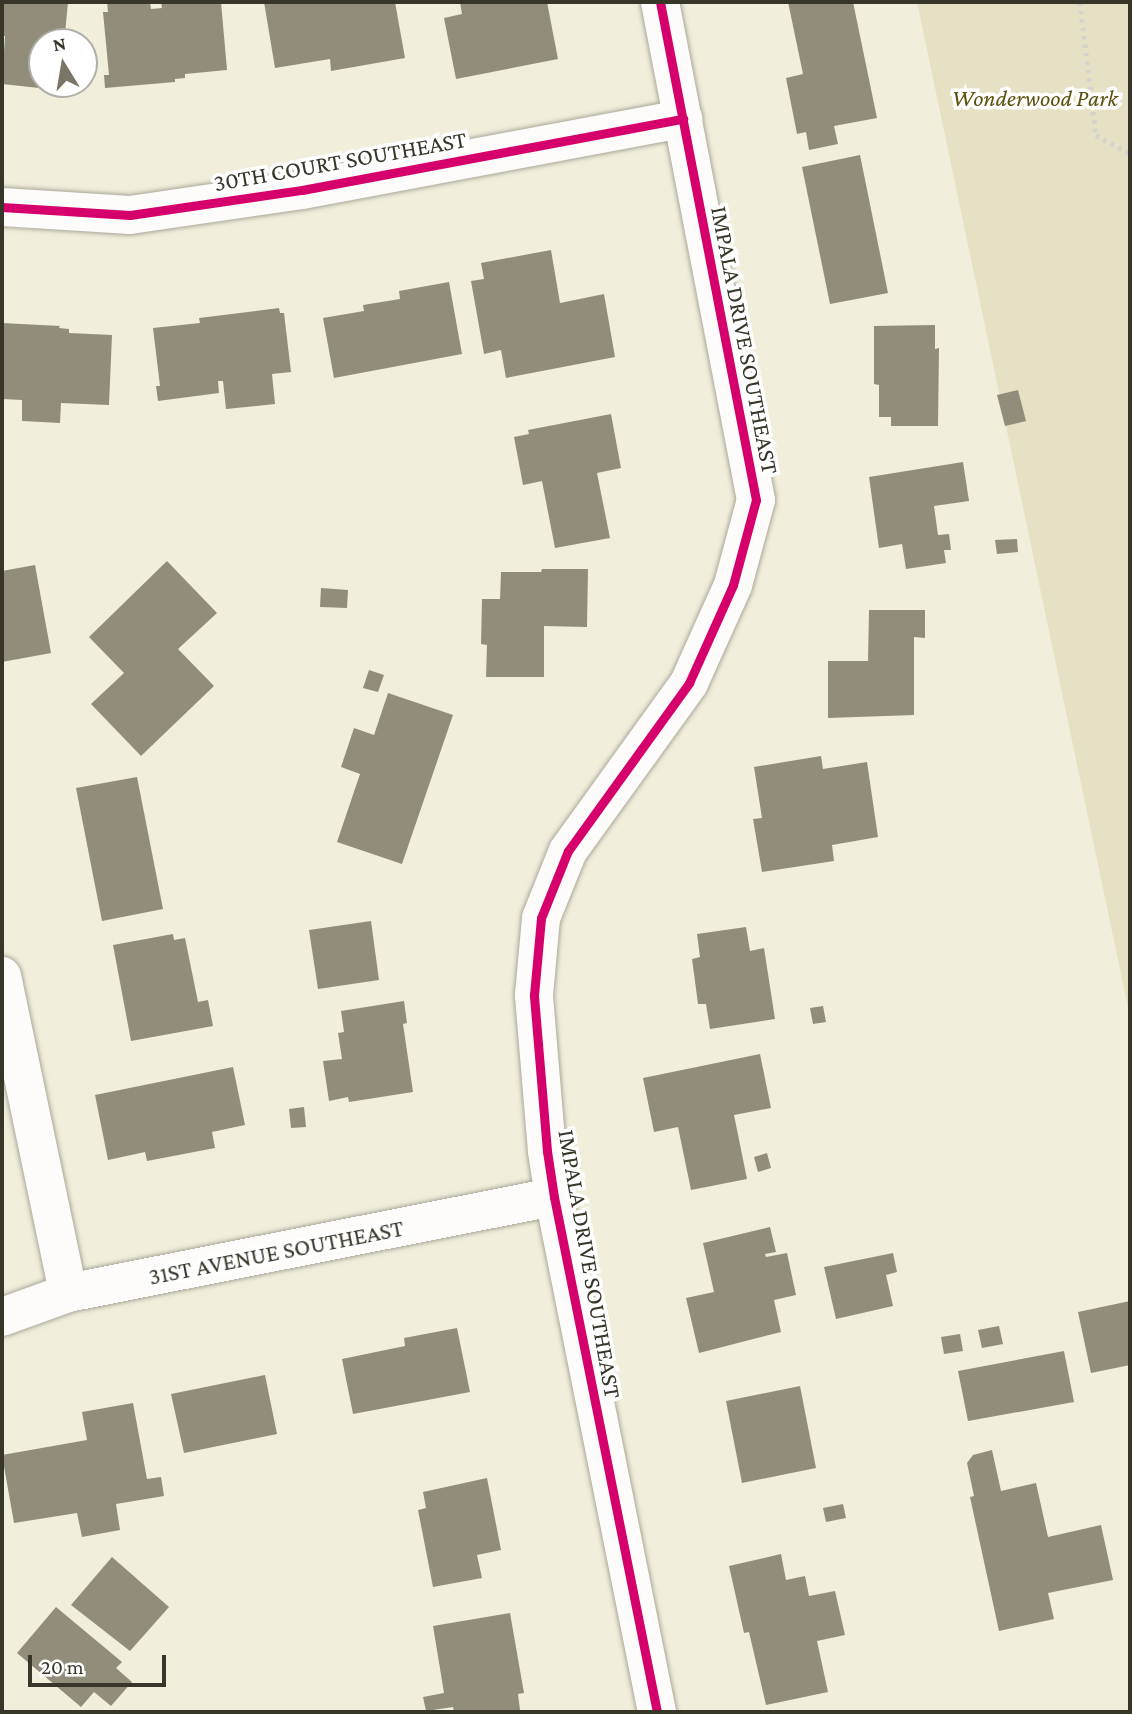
<!DOCTYPE html>
<html>
<head>
<meta charset="utf-8">
<style>
	body { margin:0 }
	#map { position:relative; width:1132px; height:1714px; overflow:hidden; background:#f1eedc; font-family:"Crimson Pro",serif }
	div>[style] { position:absolute }
	.green>* { inset:0; background:#e6e1c4 }
	.building>* { inset:0; background:#918d7a }
	.path>* { height:4.5px; margin-top:-2.25px; transform-origin:0; background:repeating-linear-gradient(90deg,#d4d4ce 0 3.5px,transparent 0 8.5px) }
	.roads { filter:drop-shadow(0 0 2px #aba89a) drop-shadow(0 0 2px #aba89a) }
	.minor>* { height:38px; margin:-19px; padding:0 19px; transform-origin:19px; border-radius:19px; background:#fdfcfa }
	.cycleway>* { height:9px; margin:-4.5px; padding:0 4.5px; transform-origin:4.5px; border-radius:4.5px; background:#d6006c }
	span { translate:-50% -50%; white-space:nowrap; text-align:center; line-height:1.15; -webkit-text-stroke:7px #fff; paint-order:stroke }
	.park-label { font-size:24px; color:#5d510c; font-style:italic }
	.street-label { font-size:24px; color:#383629 }
	.frame { position:absolute; inset:0; border:4px solid #383629; pointer-events:none }
	.north { position:absolute; left:28px; top:28px; width:70px; height:70px; box-sizing:border-box; background:#fff; border:2px solid #afafa9; border-radius:50%; rotate:349deg; font-size:19px; font-weight:700; line-height:28px; text-align:center; color:#383629 }
	.north::after { content:''; display:block; margin:auto; width:24px; height:32px; background:#797668; clip-path:polygon(50% 0,100% 100%,50% 72%,0 100%) }
	.scale { position:absolute; left:28px; top:1655px; width:138px; height:32px; box-sizing:border-box; border:4px solid #383629; border-top:0; padding-left:9px; font-size:21px; line-height:24px; white-space:nowrap; color:#383629; -webkit-text-stroke:5px #fff; paint-order:stroke }
</style>
</head>
<body>
<div id="map">
	<div class="green">
		<div style="clip-path:polygon(917px 2px,1130px 2px,1130px 1017px)"></div>
	</div>
	<div class="building">
		<div style="clip-path:polygon(2px 2px,68px 2px,65px 34px,69px 34px,68px 42px,42px 42px,42px 84px,68px 84px,67px 91px,2px 84px,5px 36px,2px 36px)"></div>
		<div style="clip-path:polygon(107px 2px,150px 2px,151px 9px,162px 8px,161px 2px,221px 2px,227px 70px,185px 74px,185px 78px,175px 79px,175px 82px,105px 88px,104px 75px,109px 75px,103px 12px,108px 12px)"></div>
		<div style="clip-path:polygon(264px 2px,395px 2px,405px 58px,331px 71px,330px 59px,275px 68px)"></div>
		<div style="clip-path:polygon(460px 2px,547px 2px,558px 59px,456px 79px,444px 18px,462px 14px)"></div>
		<div style="clip-path:polygon(788px 2px,853px 2px,877px 118px,834px 126px,838px 144px,809px 150px,806px 132px,797px 134px,786px 78px,803px 74px)"></div>
		<div style="clip-path:polygon(860px 155px,888px 293px,830px 304px,802px 167px)"></div>
		<div style="clip-path:polygon(551px 250px,560px 303px,604px 294px,615px 357px,506px 378px,501px 350px,484px 354px,471px 281px,484px 279px,481px 263px)"></div>
		<div style="clip-path:polygon(449px 282px,462px 354px,334px 378px,323px 318px,364px 311px,363px 305px,400px 299px,399px 291px)"></div>
		<div style="clip-path:polygon(279px 308px,280px 313px,284px 313px,291px 372px,272px 374px,275px 404px,226px 409px,223px 381px,218px 381px,219px 393px,158px 401px,156px 386px,160px 386px,153px 328px,200px 323px,199px 318px)"></div>
		<div style="clip-path:polygon(2px 323px,60px 326px,59px 328px,69px 329px,69px 333px,112px 335px,109px 405px,61px 403px,60px 423px,22px 421px,22px 400px,2px 399px)"></div>
		<div style="clip-path:polygon(935px 325px,935px 349px,939px 348px,938px 426px,891px 426px,891px 417px,879px 417px,879px 385px,874px 384px,874px 326px)"></div>
		<div style="clip-path:polygon(1018px 390px,1026px 421px,1005px 426px,997px 395px)"></div>
		<div style="clip-path:polygon(611px 414px,621px 468px,597px 473px,610px 538px,555px 548px,542px 481px,523px 485px,514px 437px,529px 434px,528px 430px)"></div>
		<div style="clip-path:polygon(963px 462px,969px 501px,934px 506px,938px 535px,949px 534px,951px 550px,944px 550px,946px 563px,906px 569px,902px 544px,879px 548px,869px 477px)"></div>
		<div style="clip-path:polygon(1017px 539px,1018px 552px,997px 554px,995px 540px)"></div>
		<div style="clip-path:polygon(167px 561px,217px 613px,178px 649px,214px 686px,141px 756px,91px 704px,124px 673px,89px 637px)"></div>
		<div style="clip-path:polygon(35px 565px,51px 653px,2px 662px,2px 571px)"></div>
		<div style="clip-path:polygon(542px 569px,588px 569px,587px 627px,544px 626px,544px 677px,486px 677px,487px 645px,481px 644px,482px 599px,500px 599px,501px 572px,541px 572px)"></div>
		<div style="clip-path:polygon(321px 588px,348px 590px,347px 608px,320px 607px)"></div>
		<div style="clip-path:polygon(869px 610px,925px 610px,925px 638px,914px 637px,914px 715px,828px 718px,828px 661px,868px 661px)"></div>
		<div style="clip-path:polygon(369px 670px,384px 675px,378px 692px,363px 688px)"></div>
		<div style="clip-path:polygon(388px 693px,453px 715px,402px 864px,337px 842px,360px 774px,341px 767px,354px 728px,374px 735px)"></div>
		<div style="clip-path:polygon(821px 756px,823px 769px,867px 762px,878px 837px,832px 845px,834px 861px,762px 872px,753px 819px,762px 818px,754px 767px)"></div>
		<div style="clip-path:polygon(137px 777px,163px 909px,102px 921px,76px 788px)"></div>
		<div style="clip-path:polygon(371px 921px,379px 980px,318px 989px,309px 930px)"></div>
		<div style="clip-path:polygon(746px 927px,750px 951px,764px 948px,775px 1019px,710px 1029px,706px 1004px,698px 1004px,692px 959px,700px 957px,697px 934px)"></div>
		<div style="clip-path:polygon(173px 934px,174px 940px,185px 938px,198px 1002px,208px 1000px,213px 1026px,131px 1041px,113px 945px)"></div>
		<div style="clip-path:polygon(404px 1001px,407px 1023px,403px 1024px,413px 1092px,349px 1102px,348px 1097px,329px 1101px,323px 1061px,342px 1059px,338px 1033px,344px 1032px,341px 1011px)"></div>
		<div style="clip-path:polygon(823px 1006px,826px 1022px,813px 1024px,810px 1008px)"></div>
		<div style="clip-path:polygon(760px 1054px,771px 1108px,734px 1115px,747px 1179px,691px 1190px,678px 1127px,654px 1132px,643px 1078px)"></div>
		<div style="clip-path:polygon(233px 1067px,245px 1125px,212px 1132px,215px 1148px,147px 1161px,145px 1152px,108px 1160px,95px 1095px)"></div>
		<div style="clip-path:polygon(304px 1107px,306px 1127px,291px 1128px,289px 1109px)"></div>
		<div style="clip-path:polygon(767px 1153px,771px 1168px,758px 1172px,754px 1157px)"></div>
		<div style="clip-path:polygon(770px 1227px,776px 1252px,765px 1254px,766px 1257px,787px 1253px,796px 1295px,774px 1300px,781px 1332px,699px 1353px,686px 1298px,714px 1292px,703px 1243px)"></div>
		<div style="clip-path:polygon(893px 1253px,897px 1272px,886px 1275px,893px 1306px,836px 1319px,824px 1267px)"></div>
		<div style="clip-path:polygon(1130px 1301px,1130px 1365px,1091px 1373px,1078px 1312px)"></div>
		<div style="clip-path:polygon(999px 1326px,1003px 1344px,982px 1348px,978px 1330px)"></div>
		<div style="clip-path:polygon(457px 1328px,470px 1392px,353px 1414px,342px 1359px,405px 1346px,404px 1338px)"></div>
		<div style="clip-path:polygon(960px 1334px,963px 1351px,944px 1354px,941px 1337px)"></div>
		<div style="clip-path:polygon(1064px 1351px,1074px 1402px,968px 1421px,958px 1371px)"></div>
		<div style="clip-path:polygon(265px 1375px,277px 1434px,184px 1453px,171px 1394px)"></div>
		<div style="clip-path:polygon(800px 1386px,816px 1468px,742px 1483px,726px 1401px)"></div>
		<div style="clip-path:polygon(133px 1403px,147px 1479px,161px 1477px,164px 1496px,116px 1504px,120px 1530px,82px 1537px,77px 1513px,14px 1523px,2px 1455px,87px 1440px,82px 1412px)"></div>
		<div style="clip-path:polygon(992px 1450px,1001px 1491px,1036px 1483px,1048px 1537px,1101px 1525px,1113px 1580px,1048px 1593px,1054px 1619px,999px 1631px,970px 1497px,974px 1496px,967px 1463px,973px 1455px)"></div>
		<div style="clip-path:polygon(487px 1478px,501px 1550px,477px 1555px,482px 1578px,433px 1587px,418px 1510px,426px 1508px,423px 1492px)"></div>
		<div style="clip-path:polygon(843px 1504px,846px 1518px,826px 1522px,823px 1508px)"></div>
		<div style="clip-path:polygon(781px 1554px,786px 1580px,805px 1576px,809px 1596px,835px 1591px,845px 1635px,817px 1641px,828px 1692px,766px 1705px,749px 1632px,744px 1633px,729px 1566px)"></div>
		<div style="clip-path:polygon(112px 1557px,169px 1607px,130px 1651px,71px 1605px)"></div>
		<div style="clip-path:polygon(56px 1607px,122px 1662px,116px 1668px,132px 1682px,111px 1706px,94px 1692px,81px 1707px,17px 1653px)"></div>
		<div style="clip-path:polygon(510px 1613px,524px 1693px,518px 1694px,520px 1710px,454px 1712px,453px 1707px,426px 1711px,423px 1697px,444px 1693px,433px 1626px)"></div>
	</div>
	<div class="path">
		<div style="left:1080px;top:2px;width:134px;rotate:83.1deg"></div>
		<div style="left:1096px;top:135px;width:39px;rotate:29deg"></div>
	</div>
	<div class="roads">
		<div class="minor">
			<div style="left:2px;top:207px;width:128px;rotate:3.6deg"></div>
			<div style="left:130px;top:215px;width:174px;rotate:-8.3deg"></div>
			<div style="left:302px;top:190px;width:388px;rotate:-10.6deg"></div>
			<div style="left:2px;top:976px;width:324px;rotate:78.2deg"></div>
			<div style="left:2px;top:1317px;width:70px;rotate:-20deg"></div>
			<div style="left:68px;top:1293px;width:495px;rotate:-11.2deg"></div>
			<div style="left:657px;top:1712px;width:525px;rotate:-101.31deg"></div>
			<div style="left:554px;top:1197px;width:47px;rotate:-98.7deg"></div>
			<div style="left:547px;top:1151px;width:157px;rotate:-94.8deg"></div>
			<div style="left:534px;top:995px;width:77px;rotate:-84.8deg"></div>
			<div style="left:541px;top:918px;width:72px;rotate:-68.1deg"></div>
			<div style="left:568px;top:851px;width:207px;rotate:-54.2deg"></div>
			<div style="left:689px;top:683px;width:107px;rotate:-65.8deg"></div>
			<div style="left:733px;top:585px;width:88px;rotate:-74.9deg"></div>
			<div style="left:756px;top:500px;width:507px;rotate:-100.91deg"></div>
		</div>
	</div>
	<div class="cycleway">
		<div style="left:2px;top:207px;width:128px;rotate:3.6deg"></div>
		<div style="left:130px;top:215px;width:174px;rotate:-8.3deg"></div>
		<div style="left:302px;top:190px;width:388px;rotate:-10.6deg"></div>
		<div style="left:657px;top:1712px;width:525px;rotate:-101.31deg"></div>
		<div style="left:554px;top:1197px;width:47px;rotate:-98.7deg"></div>
		<div style="left:547px;top:1151px;width:157px;rotate:-94.8deg"></div>
		<div style="left:534px;top:995px;width:77px;rotate:-84.8deg"></div>
		<div style="left:541px;top:918px;width:72px;rotate:-68.1deg"></div>
		<div style="left:568px;top:851px;width:207px;rotate:-54.2deg"></div>
		<div style="left:689px;top:683px;width:107px;rotate:-65.8deg"></div>
		<div style="left:733px;top:585px;width:88px;rotate:-74.9deg"></div>
		<div style="left:756px;top:500px;width:507px;rotate:-100.91deg"></div>
	</div>
	<div class="park-label">
		<span style="left:1035px;top:98px">Wonderwood Park</span>
	</div>
	<div class="street-label">
		<span style="left:340px;top:161px;rotate:-10deg">30TH COURT SOUTHEAST</span>
		<span style="left:745px;top:340px;rotate:79deg">IMPALA DRIVE SOUTHEAST</span>
		<span style="left:276px;top:1252px;rotate:-11deg">31ST AVENUE SOUTHEAST</span>
		<span style="left:590px;top:1264px;rotate:80deg">IMPALA DRIVE SOUTHEAST</span>
	</div>
	<div class="frame"></div>
	<div class="north">N</div>
	<div class="scale">20 m</div>
</div>
</body>
</html>
